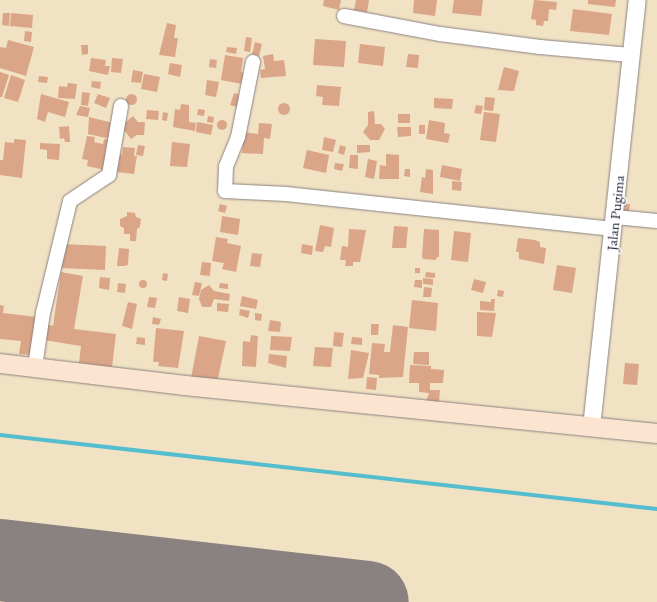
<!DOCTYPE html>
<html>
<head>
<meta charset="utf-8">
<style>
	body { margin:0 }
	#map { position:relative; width:657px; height:602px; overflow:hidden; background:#f1e2c4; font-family:"EB Garamond",serif }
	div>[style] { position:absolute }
	.stream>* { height:3.5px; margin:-1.75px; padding:0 1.75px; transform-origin:1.75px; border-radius:1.75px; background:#54bdd0 }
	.runway>* { height:82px; margin:-41px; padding:0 41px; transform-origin:41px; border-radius:41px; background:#8a8280 }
	.building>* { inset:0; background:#dba587 }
	.round { border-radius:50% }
	.roads { filter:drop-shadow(0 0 1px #8a8280) drop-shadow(0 0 1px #8a8280) }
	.minor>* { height:14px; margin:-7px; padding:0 7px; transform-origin:7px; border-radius:7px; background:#fff }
	.tertiary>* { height:17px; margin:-8.5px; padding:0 8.5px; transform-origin:8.5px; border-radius:8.5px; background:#fff }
	.secondary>* { height:19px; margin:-9.5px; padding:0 9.5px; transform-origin:9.5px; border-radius:9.5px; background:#fce5d0 }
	span { translate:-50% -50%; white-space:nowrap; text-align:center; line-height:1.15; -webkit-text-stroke:3px #fff; paint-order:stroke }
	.street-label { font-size:15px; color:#22223b }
</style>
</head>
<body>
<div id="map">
	<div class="stream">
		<div style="left:0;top:435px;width:661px;rotate:6.43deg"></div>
	</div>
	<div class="runway">
		<div style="left:0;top:560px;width:370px;rotate:6.5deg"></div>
	</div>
	<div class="building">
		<div style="clip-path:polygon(324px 0,341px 0,339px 10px,323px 6px)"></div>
		<div style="clip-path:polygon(356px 0,369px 0,367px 12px,354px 10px)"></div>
		<div style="clip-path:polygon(414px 0,437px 0,435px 16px,413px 13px)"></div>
		<div style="clip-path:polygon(454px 0,483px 0,481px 16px,452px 13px)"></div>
		<div style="clip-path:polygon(534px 0,557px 2px,556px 10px,549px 9px,548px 21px,544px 21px,543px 26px,536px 25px,536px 20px,531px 19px)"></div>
		<div style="clip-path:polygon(588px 0,616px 0,615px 7px,588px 4px)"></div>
		<div style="clip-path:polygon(573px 9px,612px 14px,609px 35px,570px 31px)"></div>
		<div style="clip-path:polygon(3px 13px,10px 13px,9px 26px,2px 25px)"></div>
		<div style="clip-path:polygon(11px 13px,33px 15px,32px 28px,10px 26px)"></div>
		<div style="clip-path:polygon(167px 23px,176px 25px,174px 38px,178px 38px,175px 57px,159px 55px)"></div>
		<div style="clip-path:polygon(25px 31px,32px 32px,31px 42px,24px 41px)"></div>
		<div style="clip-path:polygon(246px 37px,252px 38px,250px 52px,244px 51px)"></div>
		<div style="clip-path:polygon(315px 39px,346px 41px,344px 67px,313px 65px)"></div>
		<div style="clip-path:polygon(8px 40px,34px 47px,26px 76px,0 68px,0 47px,6px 48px)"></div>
		<div style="clip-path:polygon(255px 42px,262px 44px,259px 56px,252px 54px)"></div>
		<div style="clip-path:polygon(360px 44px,385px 47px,383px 66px,358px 63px)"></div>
		<div style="clip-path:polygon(81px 45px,88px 45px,88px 54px,82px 55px)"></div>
		<div style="clip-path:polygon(227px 47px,237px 48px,236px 54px,226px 52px)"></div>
		<div style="clip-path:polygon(273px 54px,274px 61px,284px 60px,286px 76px,261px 78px,260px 70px,265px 69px,263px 56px)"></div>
		<div style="clip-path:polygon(408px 54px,419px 55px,418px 68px,406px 67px)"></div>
		<div style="clip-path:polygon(225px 55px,243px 58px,241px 72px,244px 73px,242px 84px,221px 80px)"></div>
		<div style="clip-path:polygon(91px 58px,106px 60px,105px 66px,110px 66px,108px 75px,89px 71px)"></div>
		<div style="clip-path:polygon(112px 58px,123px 59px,121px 73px,111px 72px)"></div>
		<div style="clip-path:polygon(210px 59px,217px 60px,216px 68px,209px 67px)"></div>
		<div style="clip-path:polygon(170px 63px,182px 65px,180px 77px,168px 74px)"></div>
		<div style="clip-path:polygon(504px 67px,519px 71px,514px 91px,498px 90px)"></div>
		<div style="clip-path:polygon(133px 70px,143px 72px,141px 83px,131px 82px)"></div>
		<div style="clip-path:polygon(0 72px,9px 75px,2px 97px,0 97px)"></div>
		<div style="clip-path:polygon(144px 74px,160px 77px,157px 92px,141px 89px)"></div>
		<div style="clip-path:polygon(11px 75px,25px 80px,18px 102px,4px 98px)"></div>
		<div style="clip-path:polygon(39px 76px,48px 77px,47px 83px,38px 82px)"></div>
		<div style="clip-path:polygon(207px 80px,219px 82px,216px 97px,205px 95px)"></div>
		<div style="clip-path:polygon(92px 81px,101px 82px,100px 89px,91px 87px)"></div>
		<div style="clip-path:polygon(68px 83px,77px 84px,75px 99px,58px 98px,59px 86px,67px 87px)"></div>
		<div style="clip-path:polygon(317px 85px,341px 87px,339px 106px,322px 105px,323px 97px,316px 96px)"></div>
		<div style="clip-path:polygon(82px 92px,90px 93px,88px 106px,81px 105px)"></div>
		<div style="clip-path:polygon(234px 93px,241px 95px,237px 107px,230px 105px)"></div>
		<div class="round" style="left:125.5px;top:93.5px;width:11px;height:11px"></div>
		<div style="clip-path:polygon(41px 94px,69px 102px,65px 117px,48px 112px,45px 122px,37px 119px)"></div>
		<div style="clip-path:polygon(98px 94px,110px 98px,106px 108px,94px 103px)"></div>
		<div style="clip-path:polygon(485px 97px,495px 98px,493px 111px,484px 110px)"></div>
		<div style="clip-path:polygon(434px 98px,453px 99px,452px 109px,434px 108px)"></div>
		<div class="round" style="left:278px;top:103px;width:12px;height:12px"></div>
		<div style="clip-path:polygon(181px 104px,189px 105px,189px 122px,196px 123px,195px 131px,173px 127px,175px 109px,180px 110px)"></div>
		<div style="clip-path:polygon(476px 105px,483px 106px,481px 114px,474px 113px)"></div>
		<div style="clip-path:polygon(80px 106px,90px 108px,88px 117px,76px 115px)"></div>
		<div style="clip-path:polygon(198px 109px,205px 110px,204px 116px,197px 115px)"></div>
		<div style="clip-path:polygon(147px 110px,159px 111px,158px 120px,146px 119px)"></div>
		<div style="clip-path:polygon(374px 111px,375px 124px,381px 124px,385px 129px,379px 140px,370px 140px,363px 132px,368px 125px,368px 112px)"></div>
		<div style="clip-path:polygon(163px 112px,168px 113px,167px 121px,162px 120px)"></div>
		<div style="clip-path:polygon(484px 112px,500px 114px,496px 142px,480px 140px)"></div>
		<div style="clip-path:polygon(398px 114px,410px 114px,410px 123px,398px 123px)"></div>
		<div style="clip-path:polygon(133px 116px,138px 122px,145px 122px,144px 135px,137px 135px,131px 139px,125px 131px,122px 131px,123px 121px,126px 122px)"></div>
		<div style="clip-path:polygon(208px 116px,214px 117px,213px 123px,207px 122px)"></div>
		<div style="clip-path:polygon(89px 117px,113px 123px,110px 139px,88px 134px)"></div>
		<div class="round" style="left:217px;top:120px;width:10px;height:10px"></div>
		<div style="clip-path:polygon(429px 120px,445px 123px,444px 133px,450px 134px,448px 143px,426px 139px)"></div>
		<div style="clip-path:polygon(197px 122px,213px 125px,211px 135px,196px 132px)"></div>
		<div style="clip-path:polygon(259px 123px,272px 124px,270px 139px,264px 138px,263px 154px,242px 153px,244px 132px,258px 134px)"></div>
		<div style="clip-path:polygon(419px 125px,425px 125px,425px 134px,419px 134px)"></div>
		<div style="clip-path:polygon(69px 126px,70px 142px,65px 142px,64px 138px,60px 139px,59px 127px)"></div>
		<div style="clip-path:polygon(397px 127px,411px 127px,411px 136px,398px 137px)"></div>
		<div style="clip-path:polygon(87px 136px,95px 137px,94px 142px,103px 144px,104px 139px,111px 140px,105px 170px,87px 166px,88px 160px,82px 159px)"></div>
		<div style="clip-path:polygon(324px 137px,336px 140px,333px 152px,322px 150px)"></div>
		<div style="clip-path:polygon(14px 139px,26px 140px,22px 178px,0 175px,0 160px,3px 160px,5px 142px,14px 143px)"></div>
		<div style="clip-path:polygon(172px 142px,190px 144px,187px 167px,170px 166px)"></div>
		<div style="clip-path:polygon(40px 143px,60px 144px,59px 160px,47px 159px,47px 150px,40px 149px)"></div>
		<div style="clip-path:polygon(138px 145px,145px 146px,143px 156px,136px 155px)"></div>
		<div style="clip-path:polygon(340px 145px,346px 147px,344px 155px,338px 153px)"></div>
		<div style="clip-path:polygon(357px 145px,370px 145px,370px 152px,357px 153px)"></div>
		<div style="clip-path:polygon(123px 147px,135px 148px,134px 156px,137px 156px,134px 174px,117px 172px,119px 154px,122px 155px)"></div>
		<div style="clip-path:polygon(307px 150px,329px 155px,326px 173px,303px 168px)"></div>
		<div style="clip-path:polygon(386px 154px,399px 155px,399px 179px,379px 179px,380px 165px,386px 166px)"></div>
		<div style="clip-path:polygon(350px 155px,358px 155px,358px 169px,349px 168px)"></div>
		<div style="clip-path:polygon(368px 159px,377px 161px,374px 179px,365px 177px)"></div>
		<div style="clip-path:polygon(335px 163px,344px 164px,342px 171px,334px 169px)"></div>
		<div style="clip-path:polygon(442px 165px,462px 169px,460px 181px,440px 177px)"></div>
		<div style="clip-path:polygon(405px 169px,410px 169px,410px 177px,404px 176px)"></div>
		<div style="clip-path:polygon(426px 169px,433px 170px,433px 194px,420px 192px,422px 177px,425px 178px)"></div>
		<div style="clip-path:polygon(452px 181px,462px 182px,461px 191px,452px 190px)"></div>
		<div style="clip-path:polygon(220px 204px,227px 206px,225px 213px,218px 211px)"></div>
		<div style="clip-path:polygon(625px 204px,630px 204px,629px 211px,624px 211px)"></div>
		<div style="clip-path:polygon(127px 212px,135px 213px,136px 217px,141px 219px,140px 227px,137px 229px,136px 241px,130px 241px,130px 234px,124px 234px,124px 228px,120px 226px,120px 219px,127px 216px)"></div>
		<div style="clip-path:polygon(222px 216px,240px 219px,238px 235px,220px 232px)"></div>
		<div style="clip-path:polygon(320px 225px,334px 228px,331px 247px,325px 246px,323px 252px,315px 251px)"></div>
		<div style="clip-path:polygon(394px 226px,408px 227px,406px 248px,392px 248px)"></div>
		<div style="clip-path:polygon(349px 229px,366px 230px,360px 262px,353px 262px,353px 266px,345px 266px,346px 260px,340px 260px,342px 246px,348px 247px)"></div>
		<div style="clip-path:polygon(424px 229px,439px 230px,439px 257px,437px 257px,436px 260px,423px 259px,422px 256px)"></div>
		<div style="clip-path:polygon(454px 231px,471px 233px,468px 262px,451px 260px)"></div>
		<div style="clip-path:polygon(216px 237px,228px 239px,227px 243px,241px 246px,236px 272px,222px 269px,224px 263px,212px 261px)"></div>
		<div style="clip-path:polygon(518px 238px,535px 240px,540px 242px,540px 247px,546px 248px,544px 264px,519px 259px,519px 252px,516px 252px)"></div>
		<div style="clip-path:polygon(62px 244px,106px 246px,105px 270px,60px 268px)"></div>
		<div style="clip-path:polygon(302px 244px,313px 246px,312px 255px,301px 253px)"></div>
		<div style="clip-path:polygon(119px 248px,129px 249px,128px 265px,124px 266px,117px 266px)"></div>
		<div style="clip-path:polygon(252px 253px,262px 254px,260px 267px,250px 266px)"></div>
		<div style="clip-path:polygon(202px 262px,211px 263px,210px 276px,200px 275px)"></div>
		<div style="clip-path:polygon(557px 265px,576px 268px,572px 293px,553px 290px)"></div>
		<div style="clip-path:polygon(415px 268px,420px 268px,420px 273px,415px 273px)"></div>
		<div style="clip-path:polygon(61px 272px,83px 276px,74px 329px,116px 334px,112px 367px,79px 363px,81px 346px,44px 340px,46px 324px,53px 326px)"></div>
		<div style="clip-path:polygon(426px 272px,435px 273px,435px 278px,425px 277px)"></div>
		<div style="clip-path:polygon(163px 273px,168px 274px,167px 281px,162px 280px)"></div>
		<div style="clip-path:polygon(100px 277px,110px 278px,109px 290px,99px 288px)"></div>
		<div style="clip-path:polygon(423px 278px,433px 279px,433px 285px,423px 284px)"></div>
		<div style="clip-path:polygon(474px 279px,486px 282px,483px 293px,471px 290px)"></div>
		<div style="clip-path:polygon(415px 280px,422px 280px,422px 288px,414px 287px)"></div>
		<div class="round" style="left:139px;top:280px;width:8px;height:8px"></div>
		<div style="clip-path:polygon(195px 282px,202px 283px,199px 296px,192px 295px)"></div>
		<div style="clip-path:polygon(118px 283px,126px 284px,125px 293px,117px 292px)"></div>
		<div style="clip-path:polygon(220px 283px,228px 284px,228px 289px,219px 288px)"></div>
		<div style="clip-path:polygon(209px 285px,214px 291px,230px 294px,229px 301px,214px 299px,211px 307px,202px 307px,199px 299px,201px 290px)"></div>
		<div style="clip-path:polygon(424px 287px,432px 288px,431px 297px,423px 297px)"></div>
		<div style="clip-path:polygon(498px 290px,504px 291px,503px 297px,497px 296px)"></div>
		<div style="clip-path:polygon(242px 296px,258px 300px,256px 309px,240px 306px)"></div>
		<div style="clip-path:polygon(149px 297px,157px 298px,155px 308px,147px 307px)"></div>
		<div style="clip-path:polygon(179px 297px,190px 299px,188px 313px,177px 311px)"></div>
		<div style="clip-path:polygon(491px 299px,495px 299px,494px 311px,480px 310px,480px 301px,491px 302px)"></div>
		<div style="clip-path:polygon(412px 300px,438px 303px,436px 331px,409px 328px)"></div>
		<div style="clip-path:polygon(128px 302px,137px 304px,132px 329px,122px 326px)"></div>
		<div style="clip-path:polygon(217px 303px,229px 304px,228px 312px,217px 311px)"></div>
		<div style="clip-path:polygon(0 305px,4px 306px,3px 313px,37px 317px,31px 355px,19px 354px,21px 341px,0 339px)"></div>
		<div style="clip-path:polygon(240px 309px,250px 311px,248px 318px,239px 315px)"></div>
		<div style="clip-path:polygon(477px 312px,496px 313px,492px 337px,477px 336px)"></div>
		<div style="clip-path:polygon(255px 313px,262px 314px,261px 321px,255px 320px)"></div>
		<div style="clip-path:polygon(153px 317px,161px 319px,159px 325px,152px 324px)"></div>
		<div style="clip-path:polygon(270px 320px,281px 322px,280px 332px,268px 331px)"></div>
		<div style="clip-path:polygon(371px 324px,379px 324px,378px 335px,371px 335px)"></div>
		<div style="clip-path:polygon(393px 325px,408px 327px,403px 377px,379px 378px,379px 375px,369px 374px,372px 343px,385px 344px,384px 352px,390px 352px)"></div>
		<div style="clip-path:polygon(156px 328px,184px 331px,178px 368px,158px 366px,159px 362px,153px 362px)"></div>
		<div style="clip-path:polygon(334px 332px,344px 333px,342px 347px,333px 346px)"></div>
		<div style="clip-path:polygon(251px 335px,258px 336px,256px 367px,242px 366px,243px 341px,250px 342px)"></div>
		<div style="clip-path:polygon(199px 336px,226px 341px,217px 383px,191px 378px)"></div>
		<div style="clip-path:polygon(271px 336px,292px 337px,290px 351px,270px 350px)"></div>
		<div style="clip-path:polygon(137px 337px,145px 338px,145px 345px,136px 344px)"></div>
		<div style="clip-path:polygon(352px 337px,362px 338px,362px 345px,351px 344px)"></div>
		<div style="clip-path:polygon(315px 347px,333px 348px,331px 367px,313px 366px)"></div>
		<div style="clip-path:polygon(351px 350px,369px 353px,363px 378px,348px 379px)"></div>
		<div style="clip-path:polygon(414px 352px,429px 352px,429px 365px,413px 364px)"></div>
		<div style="clip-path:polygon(269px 354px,287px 356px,286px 368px,268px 363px)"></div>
		<div style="clip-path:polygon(625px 363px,639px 364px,637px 385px,623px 384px)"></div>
		<div style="clip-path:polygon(410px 365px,431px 366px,431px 369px,444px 370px,443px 383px,430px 383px,430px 390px,440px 390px,439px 402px,426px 402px,429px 393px,419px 392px,419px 383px,409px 383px)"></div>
		<div style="clip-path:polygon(367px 377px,377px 378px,376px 390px,366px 389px)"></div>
	</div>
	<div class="roads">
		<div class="minor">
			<div style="left:344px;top:16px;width:98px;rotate:10.6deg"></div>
			<div style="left:440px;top:34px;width:101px;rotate:7.4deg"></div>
			<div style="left:540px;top:47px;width:91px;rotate:5deg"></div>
			<div style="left:253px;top:62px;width:76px;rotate:101.3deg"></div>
			<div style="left:238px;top:137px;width:31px;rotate:112deg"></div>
			<div style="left:226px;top:166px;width:25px;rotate:92deg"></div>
			<div style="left:225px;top:191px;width:61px;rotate:2.8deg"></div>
			<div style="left:286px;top:194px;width:329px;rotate:6.1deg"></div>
			<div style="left:615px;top:217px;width:42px;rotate:5.4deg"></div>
			<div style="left:35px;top:367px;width:55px;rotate:-81.6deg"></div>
			<div style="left:43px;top:313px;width:115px;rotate:-76.4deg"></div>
			<div style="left:70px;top:201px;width:47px;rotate:-33.7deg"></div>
			<div style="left:109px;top:175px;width:70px;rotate:-80.1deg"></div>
		</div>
		<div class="tertiary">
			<div style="left:591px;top:427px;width:429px;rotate:-83.9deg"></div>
		</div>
		<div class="secondary">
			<div style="left:0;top:363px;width:185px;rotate:6.8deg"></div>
			<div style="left:184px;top:385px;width:475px;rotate:5.8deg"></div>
		</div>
	</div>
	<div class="street-label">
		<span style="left:615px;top:213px;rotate:-84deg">Jalan Pugima</span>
	</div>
</div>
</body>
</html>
